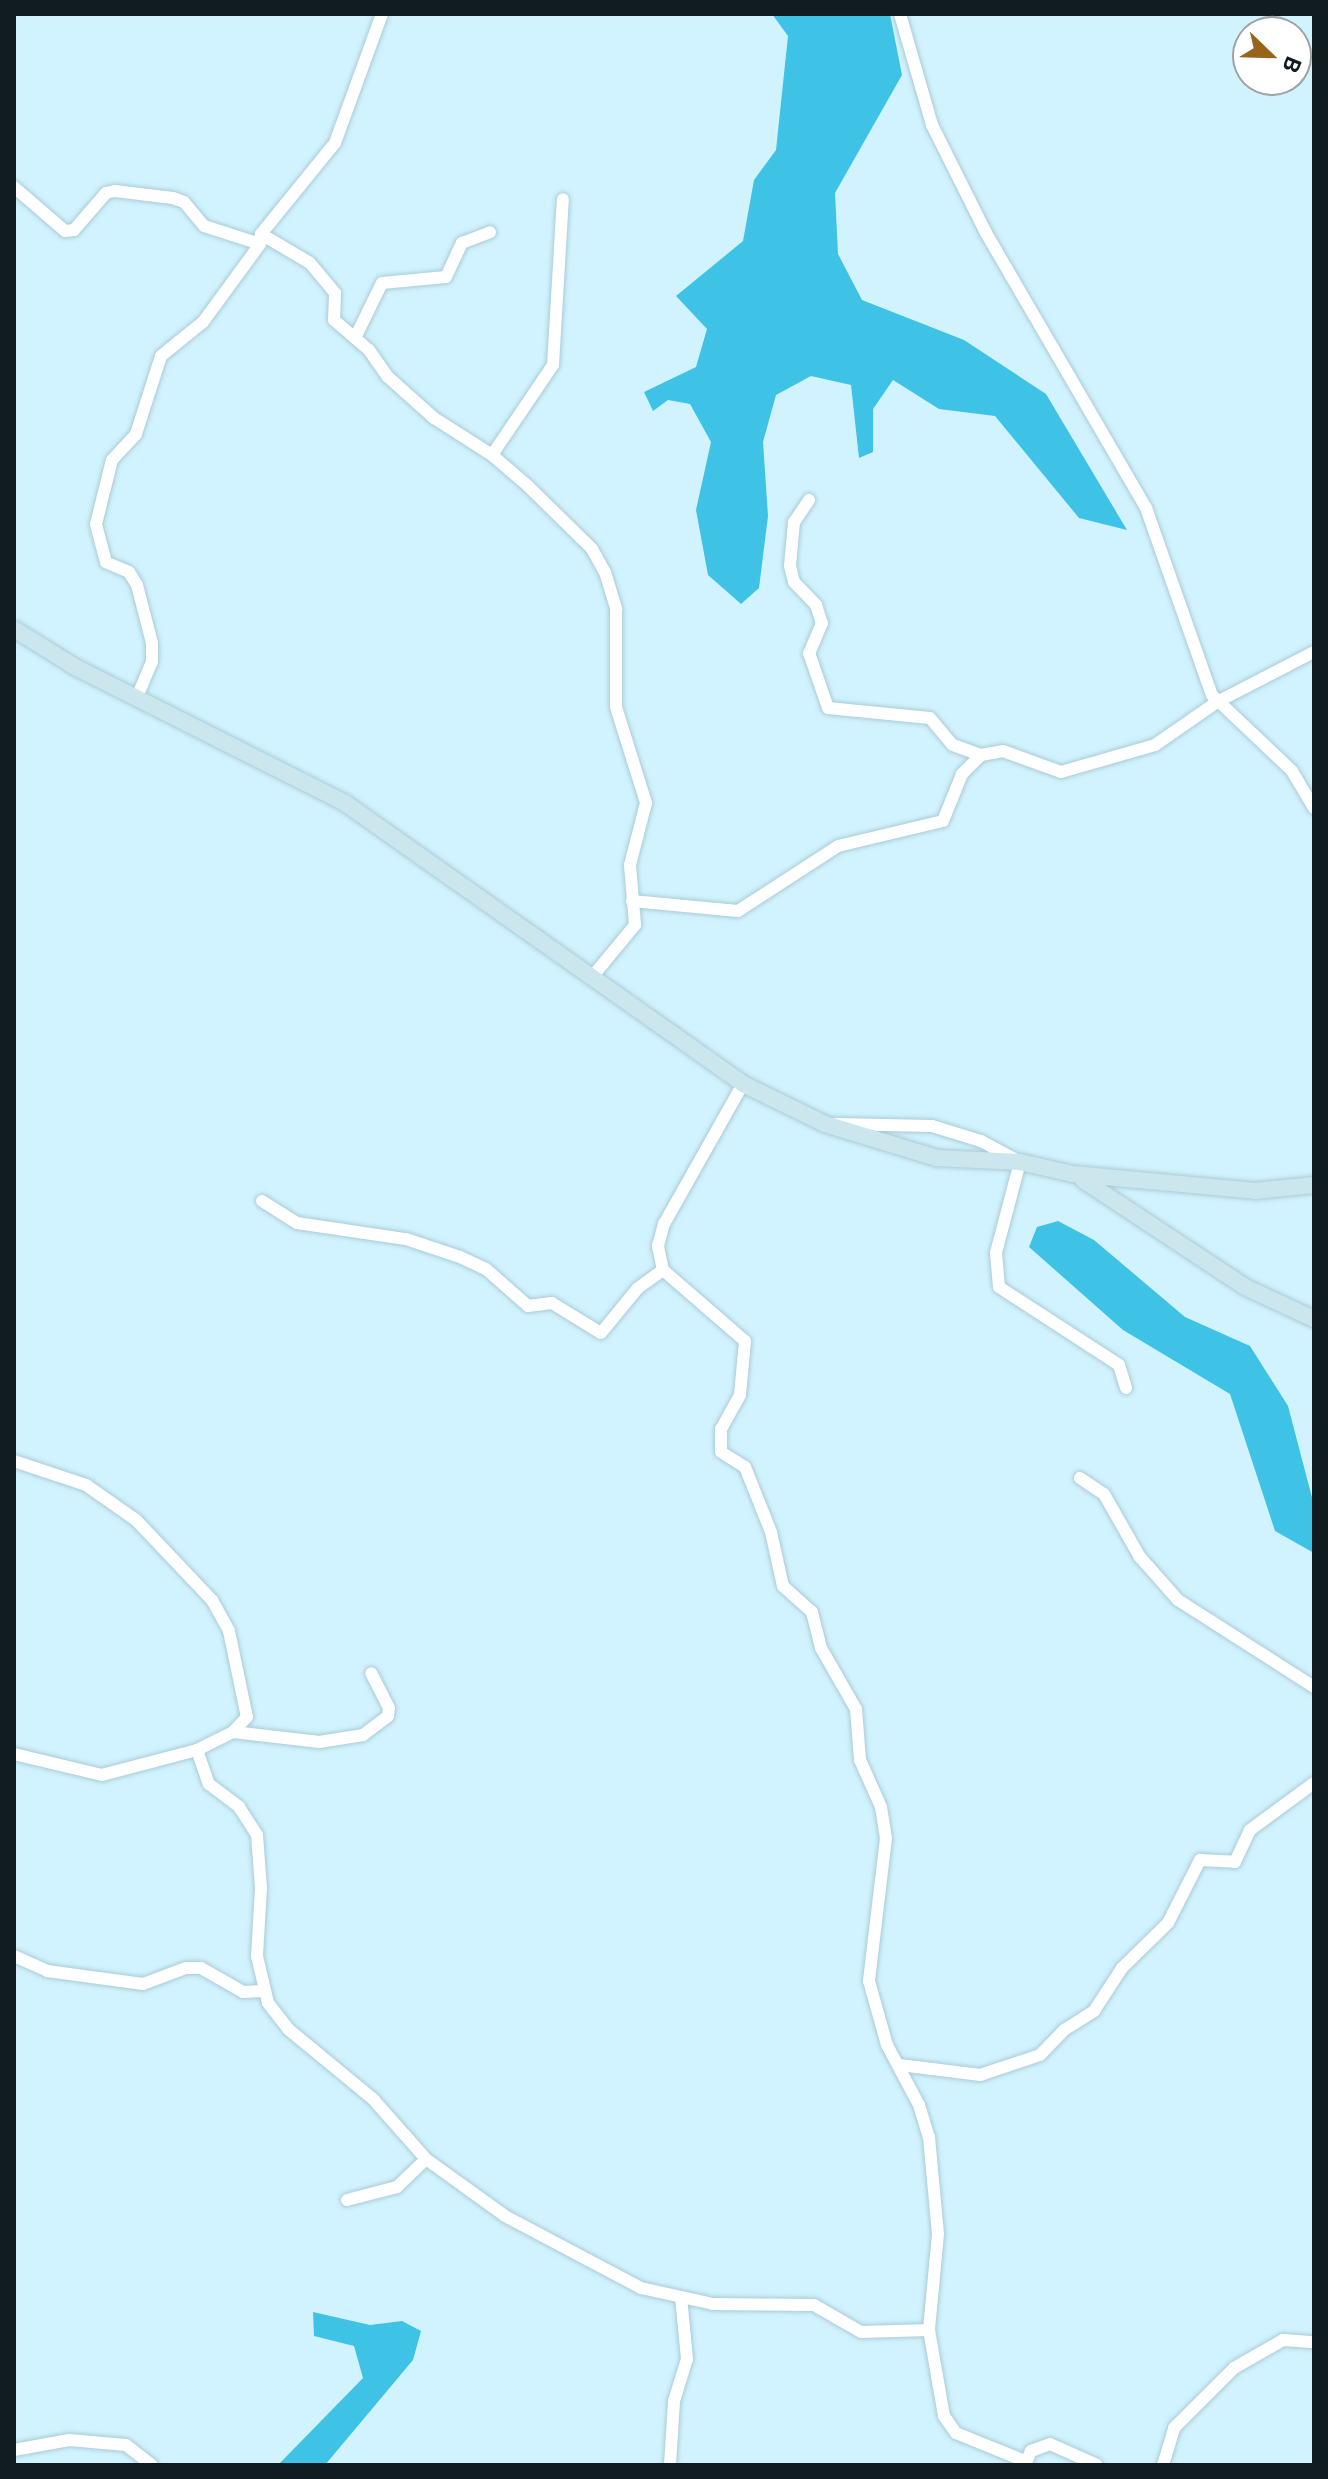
<!DOCTYPE html>
<html>
<head>
<meta charset="utf-8">
<style>
	body { margin:0 }
	#map { position:relative; width:1328px; height:2479px; overflow:hidden; background:#d1f3ff; font-family:"Public Sans",sans-serif }
	div>[style] { position:absolute }
	.water>* { inset:0; background:#3ec2e6 }
	.roads { filter:drop-shadow(0 0 2px #aacbd6) drop-shadow(0 0 2px #aacbd6) }
	.street>* { height:12px; margin:-6px; padding:0 6px; transform-origin:6px; border-radius:6px; background:#fff }
	.secondary>* { height:16px; margin:-8px; padding:0 8px; transform-origin:8px; border-radius:8px; background:#cce6ee }
	span { translate:-50% -50%; white-space:nowrap; text-align:center; line-height:1.15; -webkit-text-stroke:8px #fff; paint-order:stroke }
	.frame { position:absolute; inset:0; border:16px solid #101c20; pointer-events:none }
	.north { position:absolute; left:1232px; top:16px; width:80px; height:80px; box-sizing:border-box; background:#fff; border:2px solid #9fa4a6; border-radius:50%; rotate:113deg; font-size:22px; font-weight:700; line-height:32px; text-align:center; color:#101c20 }
	.north::after { content:''; display:block; margin:auto; width:28px; height:36px; background:#98641b; clip-path:polygon(50% 0,100% 100%,50% 72%,0 100%) }
</style>
</head>
<body>
<div id="map">
	<div class="water">
		<div style="clip-path:polygon(772px 14px,890px 14px,902px 75px,835px 193px,838px 254px,862px 300px,964px 340px,1046px 394px,1127px 530px,1079px 518px,995px 416px,939px 409px,893px 380px,873px 409px,873px 452px,859px 458px,851px 385px,811px 376px,776px 395px,763px 442px,768px 516px,759px 588px,741px 604px,708px 575px,696px 510px,711px 442px,690px 404px,668px 400px,653px 411px,644px 392px,696px 367px,707px 329px,676px 296px,743px 241px,754px 180px,776px 150px,788px 36px)"></div>
		<div style="clip-path:polygon(1058px 1221px,1094px 1240px,1185px 1317px,1250px 1346px,1288px 1406px,1314px 1505px,1314px 1553px,1275px 1531px,1230px 1394px,1123px 1330px,1029px 1247px,1037px 1227px)"></div>
		<div style="clip-path:polygon(313px 2312px,370px 2325px,402px 2321px,421px 2331px,413px 2360px,325px 2465px,278px 2465px,363px 2378px,354px 2346px,314px 2336px)"></div>
	</div>
	<div class="roads">
		<div class="street">
			<div style="left:900px;top:14px;width:116px;rotate:73.9deg"></div>
			<div style="left:932px;top:125px;width:121px;rotate:63.4deg"></div>
			<div style="left:986px;top:233px;width:318px;rotate:59.8deg"></div>
			<div style="left:1146px;top:508px;width:198px;rotate:70.6deg"></div>
			<div style="left:1212px;top:695px;width:110px;rotate:43.5deg"></div>
			<div style="left:1292px;top:771px;width:43px;rotate:59.3deg"></div>
			<div style="left:14px;top:187px;width:67px;rotate:40.8deg"></div>
			<div style="left:65px;top:231px;width:9px;rotate:-6deg"></div>
			<div style="left:74px;top:230px;width:49px;rotate:-49.1deg"></div>
			<div style="left:106px;top:193px;width:9px;rotate:-13deg"></div>
			<div style="left:115px;top:191px;width:58px;rotate:6.9deg"></div>
			<div style="left:173px;top:198px;width:12px;rotate:20deg"></div>
			<div style="left:184px;top:202px;width:31px;rotate:50deg"></div>
			<div style="left:204px;top:226px;width:59px;rotate:17.8deg"></div>
			<div style="left:261px;top:234px;width:57px;rotate:30.6deg"></div>
			<div style="left:310px;top:263px;width:39px;rotate:50deg"></div>
			<div style="left:335px;top:293px;width:27px;rotate:92deg"></div>
			<div style="left:334px;top:320px;width:46px;rotate:40.6deg"></div>
			<div style="left:369px;top:350px;width:32px;rotate:55deg"></div>
			<div style="left:387px;top:376px;width:63px;rotate:41.8deg"></div>
			<div style="left:434px;top:418px;width:69px;rotate:32.5deg"></div>
			<div style="left:492px;top:455px;width:48px;rotate:40.7deg"></div>
			<div style="left:528px;top:486px;width:90px;rotate:44.5deg"></div>
			<div style="left:592px;top:549px;width:26px;rotate:61deg"></div>
			<div style="left:605px;top:572px;width:39px;rotate:73deg"></div>
			<div style="left:616px;top:609px;width:98px;rotate:90deg"></div>
			<div style="left:616px;top:707px;width:101px;rotate:72.6deg"></div>
			<div style="left:646px;top:803px;width:64px;rotate:104.5deg"></div>
			<div style="left:630px;top:865px;width:60px;rotate:85.2deg"></div>
			<div style="left:635px;top:925px;width:66px;rotate:129.5deg"></div>
			<div style="left:355px;top:338px;width:61px;rotate:-63.9deg"></div>
			<div style="left:382px;top:283px;width:64px;rotate:-5.4deg"></div>
			<div style="left:446px;top:277px;width:38px;rotate:-65deg"></div>
			<div style="left:462px;top:243px;width:30px;rotate:-21deg"></div>
			<div style="left:492px;top:455px;width:109px;rotate:-55.9deg"></div>
			<div style="left:553px;top:365px;width:166px;rotate:-86.6deg"></div>
			<div style="left:809px;top:500px;width:27px;rotate:124deg"></div>
			<div style="left:794px;top:522px;width:44px;rotate:95.2deg"></div>
			<div style="left:790px;top:566px;width:16px;rotate:76deg"></div>
			<div style="left:794px;top:582px;width:32px;rotate:46deg"></div>
			<div style="left:816px;top:605px;width:19px;rotate:72deg"></div>
			<div style="left:822px;top:623px;width:33px;rotate:113deg"></div>
			<div style="left:809px;top:653px;width:58px;rotate:70.9deg"></div>
			<div style="left:828px;top:708px;width:102px;rotate:5.6deg"></div>
			<div style="left:930px;top:718px;width:35px;rotate:50deg"></div>
			<div style="left:953px;top:745px;width:30px;rotate:20deg"></div>
			<div style="left:137px;top:697px;width:38px;rotate:-67deg"></div>
			<div style="left:152px;top:662px;width:19px;rotate:-90deg"></div>
			<div style="left:152px;top:643px;width:60px;rotate:-104.5deg"></div>
			<div style="left:137px;top:585px;width:15px;rotate:-122deg"></div>
			<div style="left:129px;top:572px;width:25px;rotate:-157deg"></div>
			<div style="left:106px;top:562px;width:39px;rotate:-105deg"></div>
			<div style="left:96px;top:524px;width:66px;rotate:-76deg"></div>
			<div style="left:112px;top:460px;width:35px;rotate:-47deg"></div>
			<div style="left:136px;top:434px;width:82px;rotate:-72.2deg"></div>
			<div style="left:161px;top:356px;width:54px;rotate:-39deg"></div>
			<div style="left:203px;top:322px;width:97px;rotate:-53.8deg"></div>
			<div style="left:260px;top:244px;width:10px;rotate:-84deg"></div>
			<div style="left:261px;top:234px;width:117px;rotate:-50.9deg"></div>
			<div style="left:335px;top:143px;width:137px;rotate:-70deg"></div>
			<div style="left:632px;top:901px;width:106px;rotate:5.4deg"></div>
			<div style="left:738px;top:911px;width:119px;rotate:-33deg"></div>
			<div style="left:838px;top:846px;width:108px;rotate:-13.4deg"></div>
			<div style="left:943px;top:821px;width:51px;rotate:-68deg"></div>
			<div style="left:962px;top:774px;width:27px;rotate:-45deg"></div>
			<div style="left:981px;top:755px;width:22px;rotate:-10deg"></div>
			<div style="left:1003px;top:751px;width:62px;rotate:19.9deg"></div>
			<div style="left:1061px;top:772px;width:98px;rotate:-16deg"></div>
			<div style="left:1155px;top:745px;width:75px;rotate:-34.7deg"></div>
			<div style="left:1217px;top:702px;width:109px;rotate:-27.3deg"></div>
			<div style="left:836px;top:1124px;width:96px;rotate:1.2deg"></div>
			<div style="left:932px;top:1126px;width:51px;rotate:17deg"></div>
			<div style="left:981px;top:1141px;width:44px;rotate:28.3deg"></div>
			<div style="left:1020px;top:1162px;width:94px;rotate:104.8deg"></div>
			<div style="left:996px;top:1253px;width:34px;rotate:85deg"></div>
			<div style="left:999px;top:1287px;width:143px;rotate:33deg"></div>
			<div style="left:1119px;top:1365px;width:24px;rotate:73deg"></div>
			<div style="left:262px;top:1201px;width:41px;rotate:32.2deg"></div>
			<div style="left:297px;top:1223px;width:110px;rotate:8.4deg"></div>
			<div style="left:406px;top:1239px;width:57px;rotate:18.4deg"></div>
			<div style="left:460px;top:1257px;width:29px;rotate:25deg"></div>
			<div style="left:486px;top:1269px;width:56px;rotate:41.4deg"></div>
			<div style="left:528px;top:1306px;width:24px;rotate:-7deg"></div>
			<div style="left:552px;top:1303px;width:57px;rotate:31.5deg"></div>
			<div style="left:601px;top:1333px;width:58px;rotate:-50.6deg"></div>
			<div style="left:638px;top:1288px;width:31px;rotate:-36deg"></div>
			<div style="left:663px;top:1270px;width:25px;rotate:-102deg"></div>
			<div style="left:658px;top:1246px;width:23px;rotate:-75deg"></div>
			<div style="left:664px;top:1224px;width:161px;rotate:-60.6deg"></div>
			<div style="left:663px;top:1270px;width:108px;rotate:40.9deg"></div>
			<div style="left:745px;top:1341px;width:54px;rotate:95.3deg"></div>
			<div style="left:740px;top:1395px;width:39px;rotate:119deg"></div>
			<div style="left:721px;top:1429px;width:23px;rotate:90deg"></div>
			<div style="left:721px;top:1452px;width:28px;rotate:32deg"></div>
			<div style="left:745px;top:1467px;width:70px;rotate:68.2deg"></div>
			<div style="left:771px;top:1532px;width:55px;rotate:77.5deg"></div>
			<div style="left:783px;top:1586px;width:39px;rotate:42deg"></div>
			<div style="left:812px;top:1612px;width:37px;rotate:76deg"></div>
			<div style="left:821px;top:1648px;width:70px;rotate:60.2deg"></div>
			<div style="left:856px;top:1709px;width:51px;rotate:85.5deg"></div>
			<div style="left:860px;top:1760px;width:51px;rotate:65.9deg"></div>
			<div style="left:881px;top:1807px;width:31px;rotate:81deg"></div>
			<div style="left:886px;top:1838px;width:144px;rotate:96.8deg"></div>
			<div style="left:869px;top:1981px;width:66px;rotate:74.3deg"></div>
			<div style="left:887px;top:2045px;width:68px;rotate:61.9deg"></div>
			<div style="left:919px;top:2105px;width:34px;rotate:73deg"></div>
			<div style="left:929px;top:2137px;width:97px;rotate:84.7deg"></div>
			<div style="left:938px;top:2234px;width:96px;rotate:95.4deg"></div>
			<div style="left:929px;top:2330px;width:87px;rotate:80.1deg"></div>
			<div style="left:944px;top:2416px;width:21px;rotate:55deg"></div>
			<div style="left:956px;top:2433px;width:74px;rotate:22.1deg"></div>
			<div style="left:14px;top:1461px;width:76px;rotate:18.4deg"></div>
			<div style="left:86px;top:1485px;width:61px;rotate:35deg"></div>
			<div style="left:136px;top:1520px;width:110px;rotate:46.5deg"></div>
			<div style="left:212px;top:1600px;width:35px;rotate:61deg"></div>
			<div style="left:229px;top:1631px;width:88px;rotate:78.2deg"></div>
			<div style="left:247px;top:1717px;width:21px;rotate:133deg"></div>
			<div style="left:233px;top:1732px;width:40px;rotate:153.4deg"></div>
			<div style="left:197px;top:1750px;width:98px;rotate:165.3deg"></div>
			<div style="left:102px;top:1775px;width:90px;rotate:-166.6deg"></div>
			<div style="left:1080px;top:1478px;width:29px;rotate:34deg"></div>
			<div style="left:1104px;top:1494px;width:73px;rotate:60.3deg"></div>
			<div style="left:1140px;top:1557px;width:57px;rotate:48.5deg"></div>
			<div style="left:1178px;top:1600px;width:161px;rotate:32.6deg"></div>
			<div style="left:233px;top:1732px;width:87px;rotate:6.6deg"></div>
			<div style="left:319px;top:1742px;width:45px;rotate:-9deg"></div>
			<div style="left:363px;top:1735px;width:31px;rotate:-37deg"></div>
			<div style="left:388px;top:1716px;width:8px;rotate:-83deg"></div>
			<div style="left:389px;top:1708px;width:39px;rotate:-117deg"></div>
			<div style="left:197px;top:1750px;width:36px;rotate:71deg"></div>
			<div style="left:209px;top:1784px;width:38px;rotate:37deg"></div>
			<div style="left:239px;top:1807px;width:33px;rotate:57deg"></div>
			<div style="left:257px;top:1835px;width:53px;rotate:85.7deg"></div>
			<div style="left:261px;top:1888px;width:68px;rotate:93.4deg"></div>
			<div style="left:257px;top:1956px;width:48px;rotate:76.8deg"></div>
			<div style="left:268px;top:2003px;width:33px;rotate:52deg"></div>
			<div style="left:288px;top:2029px;width:110px;rotate:39.5deg"></div>
			<div style="left:373px;top:2099px;width:80px;rotate:48.5deg"></div>
			<div style="left:426px;top:2159px;width:97px;rotate:35.8deg"></div>
			<div style="left:505px;top:2216px;width:154px;rotate:27.9deg"></div>
			<div style="left:641px;top:2288px;width:74px;rotate:12.5deg"></div>
			<div style="left:713px;top:2304px;width:101px;rotate:0.6deg"></div>
			<div style="left:814px;top:2305px;width:54px;rotate:29.9deg"></div>
			<div style="left:861px;top:2332px;width:68px;rotate:-1.7deg"></div>
			<div style="left:14px;top:1956px;width:36px;rotate:24deg"></div>
			<div style="left:47px;top:1971px;width:97px;rotate:7.7deg"></div>
			<div style="left:143px;top:1984px;width:46px;rotate:-20.4deg"></div>
			<div style="left:186px;top:1968px;width:15px"></div>
			<div style="left:201px;top:1968px;width:48px;rotate:29.7deg"></div>
			<div style="left:243px;top:1992px;width:20px;rotate:-3deg"></div>
			<div style="left:900px;top:2065px;width:81px;rotate:7.1deg"></div>
			<div style="left:980px;top:2075px;width:63px;rotate:-18.4deg"></div>
			<div style="left:1040px;top:2055px;width:35px;rotate:-46deg"></div>
			<div style="left:1064px;top:2030px;width:36px;rotate:-32deg"></div>
			<div style="left:1094px;top:2011px;width:51px;rotate:-56.9deg"></div>
			<div style="left:1122px;top:1968px;width:64px;rotate:-44.4deg"></div>
			<div style="left:1168px;top:1923px;width:71px;rotate:-63.1deg"></div>
			<div style="left:1200px;top:1860px;width:35px;rotate:3deg"></div>
			<div style="left:1235px;top:1862px;width:35px;rotate:-65deg"></div>
			<div style="left:1250px;top:1830px;width:79px;rotate:-36.3deg"></div>
			<div style="left:347px;top:2200px;width:52px;rotate:-14.6deg"></div>
			<div style="left:397px;top:2187px;width:40px;rotate:-44deg"></div>
			<div style="left:14px;top:2450px;width:56px;rotate:-10.3deg"></div>
			<div style="left:69px;top:2440px;width:57px;rotate:5deg"></div>
			<div style="left:126px;top:2445px;width:33px;rotate:38deg"></div>
			<div style="left:670px;top:2465px;width:64px;rotate:-86.4deg"></div>
			<div style="left:674px;top:2401px;width:44px;rotate:-72.8deg"></div>
			<div style="left:687px;top:2359px;width:62px;rotate:-95.5deg"></div>
			<div style="left:1025px;top:2465px;width:15px;rotate:-67deg"></div>
			<div style="left:1031px;top:2451px;width:20px;rotate:-20deg"></div>
			<div style="left:1050px;top:2444px;width:51px;rotate:24.1deg"></div>
			<div style="left:1163px;top:2465px;width:39px;rotate:-73deg"></div>
			<div style="left:1174px;top:2428px;width:85px;rotate:-45deg"></div>
			<div style="left:1234px;top:2368px;width:56px;rotate:-29.7deg"></div>
			<div style="left:1283px;top:2340px;width:31px;rotate:4deg"></div>
		</div>
		<div class="secondary">
			<div style="left:14px;top:629px;width:72px;rotate:31.9deg"></div>
			<div style="left:75px;top:667px;width:302px;rotate:26.7deg"></div>
			<div style="left:345px;top:803px;width:487px;rotate:35.2deg"></div>
			<div style="left:743px;top:1084px;width:91px;rotate:26deg"></div>
			<div style="left:825px;top:1124px;width:117px;rotate:16.9deg"></div>
			<div style="left:937px;top:1158px;width:83px;rotate:2.8deg"></div>
			<div style="left:1020px;top:1162px;width:54px;rotate:12.8deg"></div>
			<div style="left:1073px;top:1174px;width:183px;rotate:5.3deg"></div>
			<div style="left:1255px;top:1191px;width:59px;rotate:-5.8deg"></div>
			<div style="left:1083px;top:1180px;width:194px;rotate:33.4deg"></div>
			<div style="left:1245px;top:1287px;width:76px;rotate:24.9deg"></div>
		</div>
	</div>
	<div class="frame"></div>
	<div class="north">B</div>
</div>
</body>
</html>
